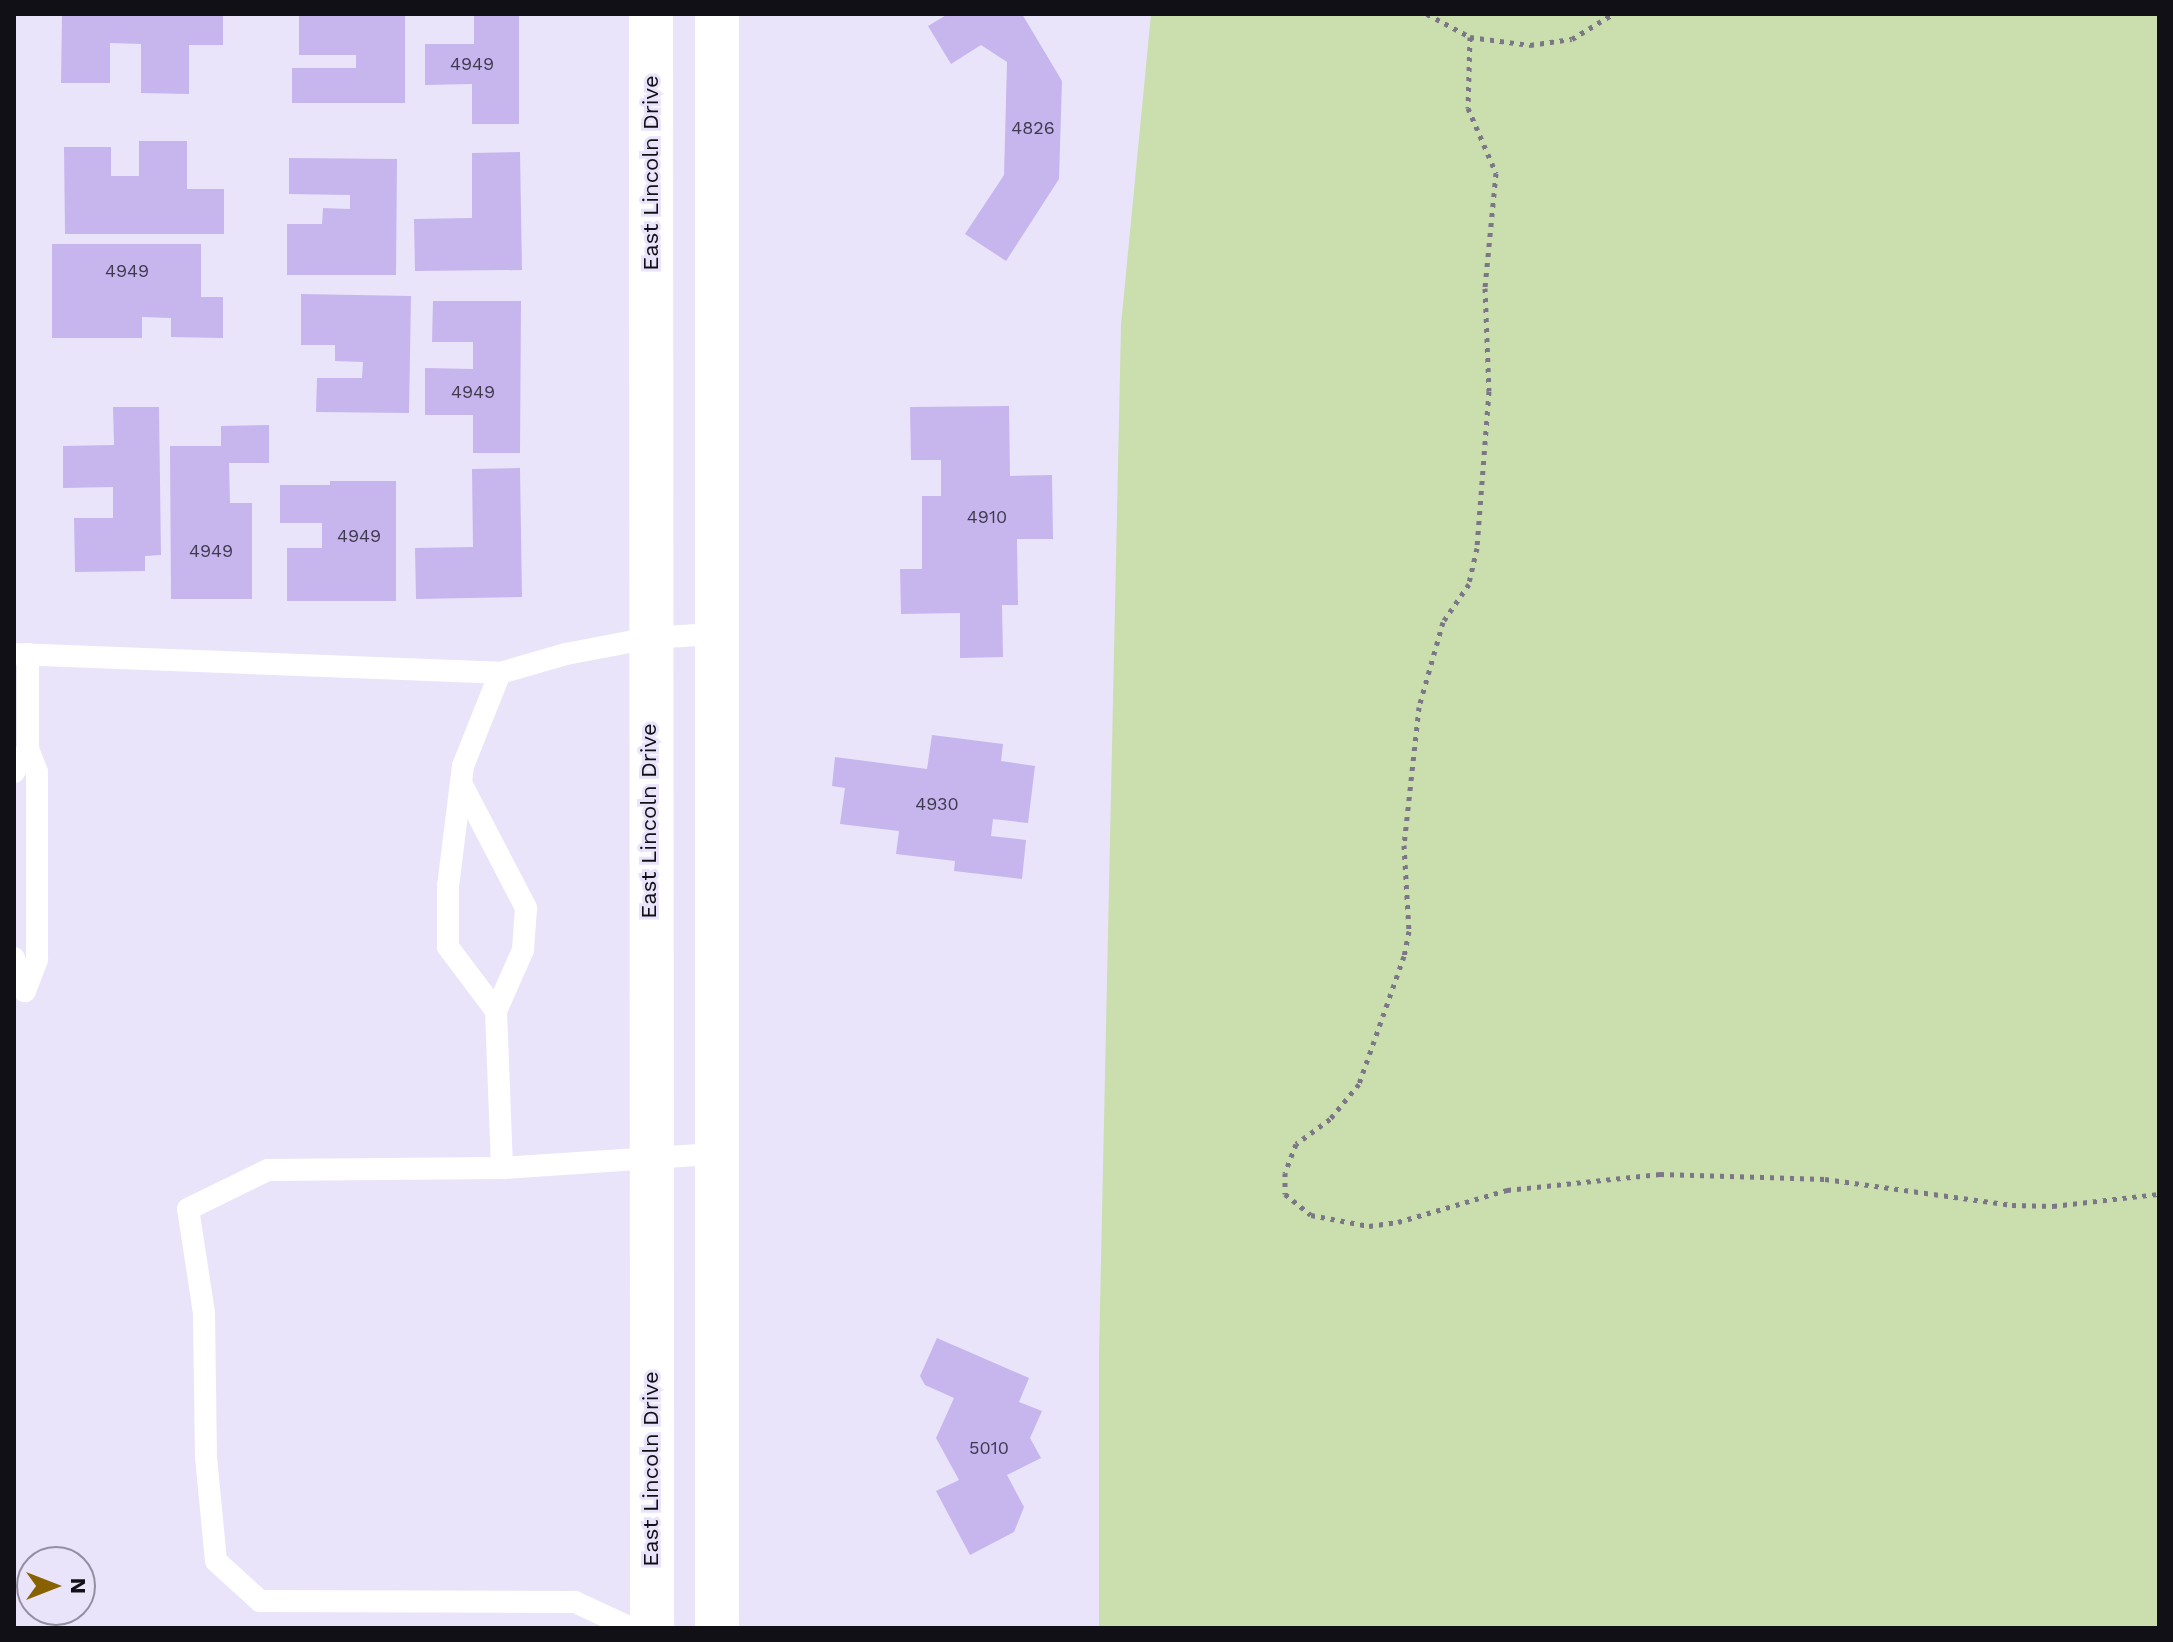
<!DOCTYPE html>
<html>
<head>
<meta charset="utf-8">
<style>
	body { margin:0 }
	#map { position:relative; width:2173px; height:1642px; overflow:hidden; background:#eae4fb; font-family:"Work Sans",sans-serif }
	div>[style] { position:absolute }
	.green>* { inset:0; background:#cbdeae }
	.building>* { inset:0; background:#c7b5ee }
	.path>* { height:5px; margin-top:-2.5px; transform-origin:0; background:repeating-linear-gradient(90deg,#7b7786 0 4px,transparent 0 10px) }
	.lane>* { height:22px; margin:-11px; padding:0 11px; transform-origin:11px; border-radius:11px; background:#fff }
	.secondary>* { height:44px; margin:-22px; padding:0 22px; transform-origin:22px; border-radius:22px; background:#fff }
	span { translate:-50% -50%; white-space:nowrap; text-align:center; line-height:1.15; -webkit-text-stroke:6px #eae4fb; paint-order:stroke }
	.number-label { font-size:18px; color:#3f394d }
	.number-label span { -webkit-text-stroke-width:0 }
	.street-label { font-size:22px; color:#121017 }
	.frame { position:absolute; inset:0; border:16px solid #121017; pointer-events:none }
	.north { position:absolute; left:16px; top:1546px; width:80px; height:80px; box-sizing:border-box; background:#eae4fb; border:2px solid #948fa0; border-radius:50%; rotate:90deg; font-size:22px; font-weight:700; line-height:32px; text-align:center; color:#121017 }
	.north::after { content:''; display:block; margin:auto; width:28px; height:36px; background:#886100; clip-path:polygon(50% 0,100% 100%,50% 72%,0 100%) }
</style>
</head>
<body>
<div id="map">
	<div class="green">
		<div style="clip-path:polygon(1151px 14px,2159px 14px,2159px 1628px,1099px 1628px,1099px 1354px,1121px 325px)"></div>
	</div>
	<div class="building">
		<div style="clip-path:polygon(62px 14px,223px 14px,223px 45px,189px 45px,189px 94px,141px 93px,141px 44px,110px 43px,110px 83px,61px 83px)"></div>
		<div style="clip-path:polygon(299px 14px,405px 14px,405px 103px,292px 103px,292px 68px,356px 68px,356px 55px,299px 55px)"></div>
		<div style="clip-path:polygon(474px 14px,519px 14px,519px 124px,472px 124px,472px 84px,425px 85px,425px 44px,474px 44px)"></div>
		<div style="clip-path:polygon(948px 14px,1022px 14px,1062px 81px,1059px 179px,1006px 261px,965px 234px,1004px 175px,1007px 62px,981px 45px,951px 64px,928px 26px)"></div>
		<div style="clip-path:polygon(139px 141px,187px 141px,187px 189px,224px 189px,224px 234px,65px 234px,64px 147px,111px 147px,111px 176px,139px 176px)"></div>
		<div style="clip-path:polygon(520px 152px,522px 270px,415px 271px,414px 219px,472px 218px,472px 153px)"></div>
		<div style="clip-path:polygon(289px 158px,397px 159px,396px 275px,287px 275px,287px 224px,322px 224px,323px 208px,350px 209px,350px 195px,289px 194px)"></div>
		<div style="clip-path:polygon(52px 244px,201px 244px,201px 297px,223px 297px,223px 338px,171px 337px,171px 318px,142px 317px,142px 338px,52px 338px)"></div>
		<div style="clip-path:polygon(301px 294px,411px 296px,409px 413px,316px 412px,317px 378px,362px 378px,363px 362px,335px 361px,335px 345px,301px 345px)"></div>
		<div style="clip-path:polygon(433px 301px,521px 301px,520px 453px,473px 453px,473px 415px,425px 415px,425px 368px,473px 369px,473px 342px,432px 342px)"></div>
		<div style="clip-path:polygon(1009px 406px,1010px 476px,1052px 475px,1053px 539px,1017px 539px,1018px 605px,1002px 605px,1003px 657px,960px 658px,960px 613px,901px 614px,900px 569px,922px 569px,922px 496px,941px 496px,941px 460px,911px 460px,910px 407px)"></div>
		<div style="clip-path:polygon(113px 407px,159px 407px,161px 555px,145px 556px,145px 571px,75px 572px,74px 518px,113px 518px,113px 487px,63px 488px,63px 446px,114px 445px)"></div>
		<div style="clip-path:polygon(269px 425px,269px 463px,229px 463px,230px 503px,252px 503px,252px 599px,171px 599px,170px 446px,221px 446px,221px 426px)"></div>
		<div style="clip-path:polygon(520px 468px,522px 597px,416px 599px,415px 548px,473px 547px,472px 469px)"></div>
		<div style="clip-path:polygon(330px 481px,396px 481px,396px 601px,287px 601px,287px 548px,322px 548px,322px 523px,280px 523px,280px 485px,330px 485px)"></div>
		<div style="clip-path:polygon(932px 735px,1003px 744px,1001px 761px,1035px 766px,1028px 823px,993px 819px,991px 836px,1026px 840px,1022px 879px,954px 871px,955px 861px,896px 854px,899px 831px,840px 824px,845px 788px,832px 786px,835px 757px,927px 769px)"></div>
		<div style="clip-path:polygon(937px 1338px,1029px 1378px,1019px 1402px,1042px 1411px,1030px 1438px,1041px 1458px,1007px 1475px,1024px 1507px,1014px 1532px,970px 1555px,936px 1491px,959px 1480px,936px 1438px,954px 1398px,925px 1385px,920px 1376px)"></div>
	</div>
	<div class="path">
		<div style="left:1427px;top:14px;width:49px;rotate:28.1deg"></div>
		<div style="left:1470px;top:37px;width:61px;rotate:7.6deg"></div>
		<div style="left:1530px;top:45px;width:42px;rotate:-8.1deg"></div>
		<div style="left:1572px;top:39px;width:48px;rotate:-31.4deg"></div>
		<div style="left:1470px;top:37px;width:71px;rotate:91.6deg"></div>
		<div style="left:1468px;top:108px;width:71px;rotate:66.7deg"></div>
		<div style="left:1496px;top:173px;width:116px;rotate:95.5deg"></div>
		<div style="left:1485px;top:288px;width:103px;rotate:87.8deg"></div>
		<div style="left:1489px;top:391px;width:157px;rotate:94.4deg"></div>
		<div style="left:1477px;top:548px;width:37px;rotate:103deg"></div>
		<div style="left:1469px;top:584px;width:46px;rotate:124.4deg"></div>
		<div style="left:1443px;top:622px;width:88px;rotate:105.8deg"></div>
		<div style="left:1419px;top:707px;width:139px;rotate:96.2deg"></div>
		<div style="left:1404px;top:845px;width:86px;rotate:86.7deg"></div>
		<div style="left:1409px;top:931px;width:25px;rotate:101deg"></div>
		<div style="left:1404px;top:956px;width:136px;rotate:109.4deg"></div>
		<div style="left:1359px;top:1084px;width:45px;rotate:129.6deg"></div>
		<div style="left:1330px;top:1119px;width:42px;rotate:143.7deg"></div>
		<div style="left:1296px;top:1144px;width:31px;rotate:111deg"></div>
		<div style="left:1285px;top:1173px;width:21px;rotate:90deg"></div>
		<div style="left:1285px;top:1194px;width:33px;rotate:39deg"></div>
		<div style="left:1311px;top:1215px;width:59px;rotate:10.7deg"></div>
		<div style="left:1369px;top:1226px;width:29px;rotate:-8deg"></div>
		<div style="left:1398px;top:1222px;width:114px;rotate:-16.4deg"></div>
		<div style="left:1507px;top:1190px;width:154px;rotate:-6deg"></div>
		<div style="left:1660px;top:1174px;width:165px;rotate:1.7deg"></div>
		<div style="left:1825px;top:1179px;width:189px;rotate:7.9deg"></div>
		<div style="left:2012px;top:1205px;width:41px;rotate:1.4deg"></div>
		<div style="left:2053px;top:1206px;width:107px;rotate:-6.5deg"></div>
	</div>
	<div class="lane">
		<div style="left:14px;top:654px;width:486px;rotate:2.2deg"></div>
		<div style="left:500px;top:673px;width:69px;rotate:-16.1deg"></div>
		<div style="left:566px;top:654px;width:86px;rotate:-10.8deg"></div>
		<div style="left:650px;top:638px;width:63px;rotate:-3.6deg"></div>
		<div style="left:500px;top:673px;width:100px;rotate:111.7deg"></div>
		<div style="left:463px;top:766px;width:121px;rotate:97.1deg"></div>
		<div style="left:448px;top:886px;width:61px;rotate:90deg"></div>
		<div style="left:448px;top:947px;width:80px;rotate:53.1deg"></div>
		<div style="left:496px;top:1011px;width:157px;rotate:87.8deg"></div>
		<div style="left:14px;top:772px;width:27px;rotate:-59deg"></div>
		<div style="left:461px;top:783px;width:141px;rotate:62.5deg"></div>
		<div style="left:526px;top:908px;width:42px;rotate:94.1deg"></div>
		<div style="left:523px;top:950px;width:67px;rotate:113.9deg"></div>
		<div style="left:14px;top:958px;width:35px;rotate:72deg"></div>
		<div style="left:25px;top:991px;width:34px;rotate:-69deg"></div>
		<div style="left:37px;top:959px;width:187px;rotate:-90deg"></div>
		<div style="left:37px;top:772px;width:25px;rotate:-111deg"></div>
		<div style="left:28px;top:749px;width:95px;rotate:-90deg"></div>
		<div style="left:631px;top:1628px;width:62px;rotate:-155.1deg"></div>
		<div style="left:575px;top:1602px;width:315px;rotate:-179.8deg"></div>
		<div style="left:260px;top:1601px;width:59px;rotate:-137.7deg"></div>
		<div style="left:216px;top:1561px;width:103px;rotate:-95.5deg"></div>
		<div style="left:206px;top:1458px;width:145px;rotate:-90.8deg"></div>
		<div style="left:204px;top:1313px;width:105px;rotate:-98.7deg"></div>
		<div style="left:188px;top:1209px;width:89px;rotate:-26deg"></div>
		<div style="left:268px;top:1170px;width:234px;rotate:-0.5deg"></div>
		<div style="left:502px;top:1168px;width:213px;rotate:-3.8deg"></div>
	</div>
	<div class="secondary">
		<div style="left:651px;top:14px;width:1614px;rotate:89.96deg"></div>
		<div style="left:717px;top:14px;width:1614px;rotate:90deg"></div>
	</div>
	<div class="number-label">
		<span style="left:472px;top:64px">4949</span>
		<span style="left:1033px;top:128px">4826</span>
		<span style="left:127px;top:271px">4949</span>
		<span style="left:473px;top:392px">4949</span>
		<span style="left:987px;top:517px">4910</span>
		<span style="left:359px;top:536px">4949</span>
		<span style="left:211px;top:551px">4949</span>
		<span style="left:937px;top:804px">4930</span>
		<span style="left:989px;top:1448px">5010</span>
	</div>
	<div class="street-label">
		<span style="left:651px;top:173px;rotate:-90deg">East Lincoln Drive</span>
		<span style="left:649px;top:821px;rotate:-90deg">East Lincoln Drive</span>
		<span style="left:651px;top:1469px;rotate:-90deg">East Lincoln Drive</span>
	</div>
	<div class="frame"></div>
	<div class="north">N</div>
</div>
</body>
</html>
